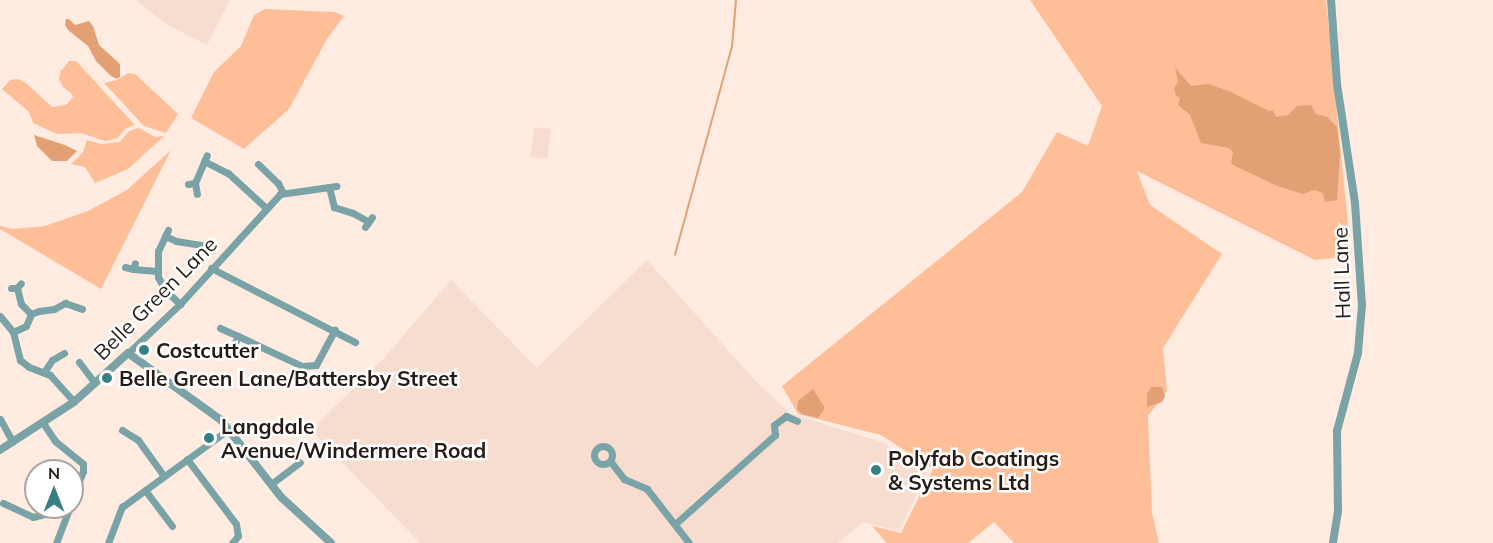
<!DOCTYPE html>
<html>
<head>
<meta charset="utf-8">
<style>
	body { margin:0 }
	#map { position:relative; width:1493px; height:543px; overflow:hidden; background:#ffebdf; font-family:Mulish,sans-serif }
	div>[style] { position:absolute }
	.built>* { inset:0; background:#f6ddcf; transform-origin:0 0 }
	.green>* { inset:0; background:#febe97 }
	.water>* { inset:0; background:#e4a075 }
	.stream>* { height:1.5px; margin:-0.75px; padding:0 0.75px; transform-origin:0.75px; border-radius:0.75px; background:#e4a075 }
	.minor>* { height:7px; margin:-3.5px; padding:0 3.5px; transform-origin:3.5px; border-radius:3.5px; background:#79a3a6 }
	.minor>.ring { margin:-3.5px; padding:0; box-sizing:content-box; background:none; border:7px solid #79a3a6; border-radius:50% }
	.tertiary>* { height:8px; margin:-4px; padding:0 4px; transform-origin:4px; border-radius:4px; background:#79a3a6 }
	.dots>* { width:16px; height:16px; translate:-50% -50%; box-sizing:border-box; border:3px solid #fff; border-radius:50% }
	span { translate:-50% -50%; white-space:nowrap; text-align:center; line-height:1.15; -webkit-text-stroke:5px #fff; paint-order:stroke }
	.street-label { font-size:21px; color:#271b14 }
	.poi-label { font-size:21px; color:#271b14; font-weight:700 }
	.left { translate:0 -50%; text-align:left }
	.north { position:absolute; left:24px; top:459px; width:60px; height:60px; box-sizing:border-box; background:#fff; border:2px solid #a9a4a1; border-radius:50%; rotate:0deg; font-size:16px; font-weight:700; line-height:24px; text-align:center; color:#271b14 }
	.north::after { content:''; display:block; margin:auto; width:21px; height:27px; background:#377f85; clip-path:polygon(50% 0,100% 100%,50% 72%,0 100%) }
</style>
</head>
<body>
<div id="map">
	<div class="built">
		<div style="clip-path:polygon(136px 0,230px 0,207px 45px,166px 24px)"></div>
		<div style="left:534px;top:127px;width:17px;height:30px;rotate:7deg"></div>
		<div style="clip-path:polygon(647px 260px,753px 378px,789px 413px,884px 443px,927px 473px,899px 531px,863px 522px,838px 543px,420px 543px,311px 430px,386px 356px,451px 280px,537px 368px)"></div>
	</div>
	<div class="green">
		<div style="clip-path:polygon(1030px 0,1326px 0,1351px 256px,1315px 260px,1137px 171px,1150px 205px,1222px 254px,1163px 348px,1167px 391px,1148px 416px,1152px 513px,1159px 543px,1014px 543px,994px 522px,968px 543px,887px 543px,872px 526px,901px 533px,933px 469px,881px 435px,798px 414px,782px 386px,1022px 192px,1057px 132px,1088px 146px,1102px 106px)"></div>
		<div style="clip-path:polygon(265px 9px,334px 12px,344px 16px,327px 39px,289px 109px,244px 149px,191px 118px,214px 72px,241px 46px,254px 15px)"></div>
		<div style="clip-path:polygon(69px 61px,76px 61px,135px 125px,126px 128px,118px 138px,105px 141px,81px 133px,57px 134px,33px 123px,29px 112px,2px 89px,10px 80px,18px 79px,26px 83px,52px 107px,66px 105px,73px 97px,71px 93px,63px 87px,59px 79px,61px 71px)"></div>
		<div style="clip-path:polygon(128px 73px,135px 74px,178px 114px,166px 133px,144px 126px,104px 83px,117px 80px)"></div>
		<div style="clip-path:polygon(139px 128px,155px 137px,164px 136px,128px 169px,95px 183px,85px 167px,71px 164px,83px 152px,87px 140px,102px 144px,120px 142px,129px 131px)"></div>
		<div style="clip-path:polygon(171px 150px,101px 289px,0 229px,0 226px,13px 229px,45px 226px,88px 211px,127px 190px)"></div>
	</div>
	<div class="water">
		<div style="clip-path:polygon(66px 19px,69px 19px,75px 25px,89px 21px,93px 26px,99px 45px,120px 64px,120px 77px,117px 79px,111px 76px,96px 61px,88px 46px,68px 30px,65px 25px)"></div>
		<div style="clip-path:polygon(1175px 67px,1191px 86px,1209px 84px,1231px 92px,1269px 111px,1273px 110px,1276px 117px,1288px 115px,1297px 106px,1311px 105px,1316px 114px,1327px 117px,1337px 127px,1340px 154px,1337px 200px,1325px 202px,1323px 193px,1314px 190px,1303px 194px,1277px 186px,1231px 164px,1233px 152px,1229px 148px,1201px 143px,1190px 115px,1178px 105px,1180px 98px,1176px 96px,1174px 88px,1178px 82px)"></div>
		<div style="clip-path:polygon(34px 135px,65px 145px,77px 151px,67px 161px,52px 161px,37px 146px)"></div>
		<div style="clip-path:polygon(1151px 387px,1162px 387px,1165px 396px,1162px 402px,1147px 407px,1147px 394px)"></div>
		<div style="clip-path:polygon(813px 389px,825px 408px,818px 418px,802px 414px,797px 409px,798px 401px)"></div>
	</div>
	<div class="stream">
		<div style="left:675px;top:255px;width:216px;rotate:-74.7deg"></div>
		<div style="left:732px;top:47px;width:47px;rotate:-85.1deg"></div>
	</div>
	<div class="minor">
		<div style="left:204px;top:161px;width:27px;rotate:27deg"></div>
		<div style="left:228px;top:173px;width:52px;rotate:42.6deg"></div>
		<div style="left:258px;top:164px;width:28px;rotate:44deg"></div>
		<div style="left:278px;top:183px;width:11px;rotate:63deg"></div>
		<div style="left:195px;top:183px;width:30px;rotate:-67deg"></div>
		<div style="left:188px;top:184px;width:7px;rotate:-8deg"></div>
		<div style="left:195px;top:183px;width:11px;rotate:80deg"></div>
		<div style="left:329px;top:187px;width:21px;rotate:76deg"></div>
		<div style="left:334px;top:207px;width:20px;rotate:18deg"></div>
		<div style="left:353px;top:213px;width:18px;rotate:29deg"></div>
		<div style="left:365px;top:227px;width:12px;rotate:-55deg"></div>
		<div style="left:168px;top:230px;width:23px;rotate:115deg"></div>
		<div style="left:158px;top:251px;width:26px;rotate:90deg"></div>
		<div style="left:158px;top:277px;width:15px;rotate:62deg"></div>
		<div style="left:165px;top:290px;width:21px;rotate:43deg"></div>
		<div style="left:165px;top:236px;width:12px;rotate:24deg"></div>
		<div style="left:176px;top:241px;width:25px;rotate:9deg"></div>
		<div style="left:201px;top:245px;width:11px;rotate:34deg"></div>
		<div style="left:125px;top:267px;width:8px;rotate:14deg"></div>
		<div style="left:133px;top:269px;width:6px;rotate:-72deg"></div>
		<div style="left:211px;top:268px;width:162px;rotate:27.2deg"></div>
		<div style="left:133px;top:269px;width:24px;rotate:5deg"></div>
		<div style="left:11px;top:288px;width:6px"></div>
		<div style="left:17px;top:288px;width:6px;rotate:-51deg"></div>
		<div style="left:17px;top:288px;width:16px;rotate:76deg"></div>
		<div style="left:21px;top:304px;width:14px;rotate:45deg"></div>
		<div style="left:0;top:316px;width:21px;rotate:51deg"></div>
		<div style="left:13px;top:332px;width:29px;rotate:76deg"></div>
		<div style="left:20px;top:360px;width:11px;rotate:38deg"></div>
		<div style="left:29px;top:367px;width:22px;rotate:21deg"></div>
		<div style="left:50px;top:375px;width:36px;rotate:48deg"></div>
		<div style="left:220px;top:328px;width:20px;rotate:24deg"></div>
		<div style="left:238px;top:336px;width:12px;rotate:114deg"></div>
		<div style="left:13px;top:332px;width:14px;rotate:-25deg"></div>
		<div style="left:26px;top:326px;width:13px;rotate:-67deg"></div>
		<div style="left:31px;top:314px;width:9px;rotate:-21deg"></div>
		<div style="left:39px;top:311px;width:15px;rotate:-8deg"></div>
		<div style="left:54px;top:309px;width:13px;rotate:-29deg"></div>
		<div style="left:65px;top:303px;width:18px;rotate:19deg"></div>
		<div style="left:238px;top:336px;width:71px;rotate:25.1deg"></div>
		<div style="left:302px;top:366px;width:14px;rotate:-4deg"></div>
		<div style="left:316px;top:365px;width:40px;rotate:-62deg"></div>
		<div style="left:128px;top:353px;width:71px;rotate:-43.3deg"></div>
		<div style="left:180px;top:304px;width:149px;rotate:-47.7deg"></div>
		<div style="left:280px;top:194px;width:57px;rotate:-8.1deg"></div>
		<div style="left:79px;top:362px;width:26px;rotate:53deg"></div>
		<div style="left:44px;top:372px;width:14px;rotate:-56deg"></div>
		<div style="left:52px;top:360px;width:14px;rotate:-30deg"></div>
		<div style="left:0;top:419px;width:26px;rotate:61deg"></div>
		<div style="left:43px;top:423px;width:22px;rotate:56deg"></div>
		<div style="left:55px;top:441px;width:36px;rotate:39deg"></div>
		<div style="left:83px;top:464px;width:7px;rotate:90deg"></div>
		<div style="left:83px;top:471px;width:31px;rotate:111deg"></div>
		<div style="left:122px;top:430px;width:19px;rotate:32deg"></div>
		<div style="left:138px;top:440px;width:44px;rotate:54.2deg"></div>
		<div class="ring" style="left:594px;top:446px;width:11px;height:11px"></div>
		<div style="left:187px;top:459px;width:81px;rotate:53deg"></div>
		<div style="left:236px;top:524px;width:12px;rotate:81deg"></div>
		<div style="left:238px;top:536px;width:9px;rotate:131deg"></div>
		<div style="left:610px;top:461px;width:23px;rotate:52deg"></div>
		<div style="left:624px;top:479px;width:25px;rotate:23deg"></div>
		<div style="left:647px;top:489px;width:68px;rotate:52.1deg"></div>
		<div style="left:271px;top:484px;width:36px;rotate:-37deg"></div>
		<div style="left:145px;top:490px;width:45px;rotate:53.1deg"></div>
		<div style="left:3px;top:503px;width:33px;rotate:25deg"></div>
		<div style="left:33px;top:517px;width:28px;rotate:-15deg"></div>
		<div style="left:60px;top:510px;width:8px;rotate:7deg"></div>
		<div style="left:68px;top:511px;width:4px;rotate:-76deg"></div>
		<div style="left:675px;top:524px;width:134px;rotate:-41.7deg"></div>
		<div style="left:775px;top:435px;width:10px;rotate:-96deg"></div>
		<div style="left:774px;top:425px;width:15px;rotate:-37deg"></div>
		<div style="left:786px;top:416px;width:12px;rotate:24deg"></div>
		<div style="left:56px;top:543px;width:34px;rotate:-69deg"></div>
		<div style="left:108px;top:543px;width:39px;rotate:-69deg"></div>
		<div style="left:122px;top:507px;width:132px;rotate:-36.1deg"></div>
	</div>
	<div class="tertiary">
		<div style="left:1331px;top:0;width:84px;rotate:85.9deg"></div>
		<div style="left:1337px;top:84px;width:120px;rotate:81.4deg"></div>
		<div style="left:1355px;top:203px;width:102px;rotate:86.1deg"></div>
		<div style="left:1362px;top:305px;width:48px;rotate:94.8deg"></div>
		<div style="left:1358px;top:353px;width:81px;rotate:105.1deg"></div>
		<div style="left:1337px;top:431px;width:80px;rotate:89.3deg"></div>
		<div style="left:1338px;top:511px;width:32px;rotate:99deg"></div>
		<div style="left:0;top:450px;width:88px;rotate:-33deg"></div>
		<div style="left:74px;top:402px;width:73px;rotate:-42.2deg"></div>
		<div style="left:128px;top:353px;width:115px;rotate:35.8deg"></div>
		<div style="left:221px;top:420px;width:98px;rotate:52.1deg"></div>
		<div style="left:281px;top:497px;width:68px;rotate:42.6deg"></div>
	</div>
	<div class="dots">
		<div style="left:144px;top:350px;background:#377f85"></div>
		<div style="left:107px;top:378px;background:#377f85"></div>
		<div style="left:209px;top:438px;background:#377f85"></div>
		<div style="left:876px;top:470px;background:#377f85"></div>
	</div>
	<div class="street-label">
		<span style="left:1341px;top:273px;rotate:-92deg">Hall Lane</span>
		<span style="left:155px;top:298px;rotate:-45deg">Belle Green Lane</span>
	</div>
	<div class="poi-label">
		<span class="left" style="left:156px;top:350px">Costcutter</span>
		<span class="left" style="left:119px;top:378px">Belle Green Lane/Battersby Street</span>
		<span class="left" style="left:221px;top:438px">Langdale<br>Avenue/Windermere Road</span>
		<span class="left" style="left:888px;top:470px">Polyfab Coatings<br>&amp; Systems Ltd</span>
	</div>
	<div class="north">N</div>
</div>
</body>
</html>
